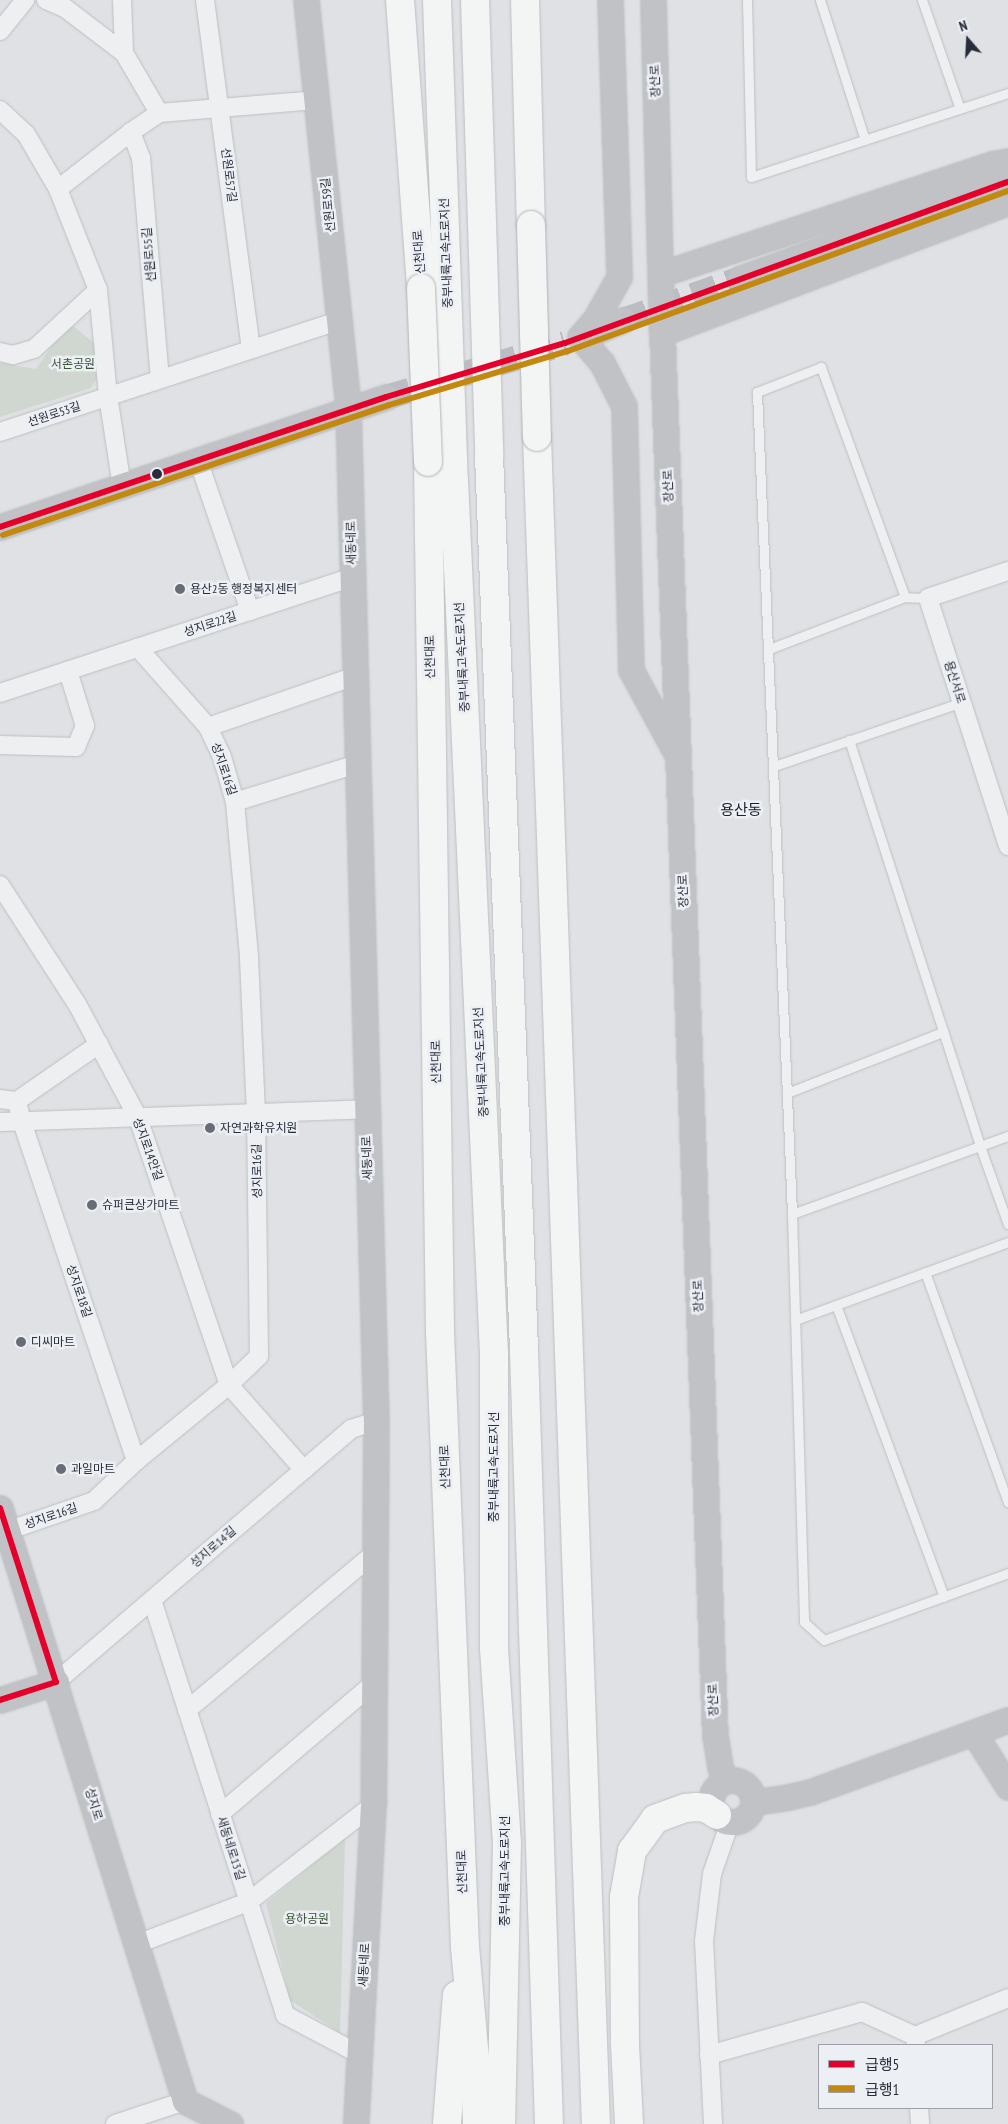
<!DOCTYPE html>
<html>
<head>
<meta charset="utf-8">
<style>
	body { margin:0 }
	#map { position:relative; width:1008px; height:2124px; overflow:hidden; background:#dfe1e4; font-family:"PT Sans Narrow","Noto Sans KR",sans-serif }
	div>[style] { position:absolute }
	.green>* { inset:0; background:#cfd7d0 }
	.secondary-tunnel>* { height:25px; margin-top:-12.5px; transform-origin:0; background:repeating-linear-gradient(90deg,#babdc2 0 25px,transparent 0 37px) }
	.roads { filter:drop-shadow(0 0 1px #bdbfc2) drop-shadow(0 0 1px #bdbfc2) }
	.lane>* { height:9px; margin:-4.5px; padding:0 4.5px; transform-origin:4.5px; border-radius:4.5px; background:#eeeff1 }
	.street>* { height:18px; margin:-9px; padding:0 9px; transform-origin:9px; border-radius:9px; background:#eeeff1 }
	.secondary>* { height:25px; margin:-12.5px; padding:0 12.5px; transform-origin:12.5px; border-radius:12.5px; background:#c0c2c6 }
	.secondary>.ring { margin:-12.5px; padding:0; box-sizing:content-box; background:none; border:25px solid #c0c2c6; border-radius:50% }
	.highway>* { height:28px; margin:-14px; padding:0 14px; transform-origin:14px; border-radius:14px; background:#f3f4f4 }
	.bridges { filter:drop-shadow(0 0 1px #b2b4b8) drop-shadow(0 0 1px #b2b4b8) }
	.highway-bridge>* { height:28px; margin:-14px; padding:0 14px; transform-origin:14px; border-radius:14px; background:#f3f4f4 }
	.bus-1>* { height:6px; margin:-3px; padding:0 3px; transform-origin:3px; border-radius:3px; background:#e4002b }
	.bus-2>* { height:6px; margin:-3px; padding:0 3px; transform-origin:3px; border-radius:3px; background:#c3880f }
	.dots>* { width:14px; height:14px; translate:-50% -50%; box-sizing:border-box; border:2px solid #eceff3; border-radius:50% }
	span { translate:-50% -50%; white-space:nowrap; text-align:center; line-height:1.15; -webkit-text-stroke:5px #eceff3; paint-order:stroke }
	.street-label { font-size:12px; color:#282d3b }
	.park-label { font-size:12px; color:#3a5537 }
	.poi-label { font-size:12px; color:#282d3b }
	.left { translate:0 -50%; text-align:left }
	.quarter-label { font-size:15px; color:#1b1f2b }
	.legend { position:absolute; left:818px; top:2044px; width:175px; height:65px; box-sizing:border-box; background:#eceff3; border:1px solid #9ea1a9; margin:0; padding:6px 9px; list-style:none; font-size:15px; color:#282d3b }
	.legend li { display:flex; align-items:center; gap:10px; height:25px }
	.legend b { width:25px; border:1px solid #9ea1a9 }
	.north { position:absolute; left:943px; top:15px; width:50px; height:50px; -webkit-text-stroke:4px #eceff3; paint-order:stroke; rotate:341deg; font-size:14px; font-weight:700; line-height:20px; text-align:center; color:#282d3b }
	.north::after { content:''; display:block; margin:auto; width:18px; height:22px; background:#282d3b; clip-path:polygon(50% 0,100% 100%,50% 72%,0 100%) }
</style>
</head>
<body>
<div id="map">
	<div class="green">
		<div style="clip-path:polygon(68px 322px,110px 356px,91px 388px,0 417px,0 363px,36px 369px)"></div>
		<div style="clip-path:polygon(345px 1838px,340px 2033px,290px 2000px,266px 1903px)"></div>
	</div>
	<div class="secondary-tunnel">
		<div style="left:623px;top:320px;width:125px;rotate:-19.6deg"></div>
		<div style="left:386px;top:397px;width:187px;rotate:-16.8deg"></div>
	</div>
	<div class="roads">
		<div class="lane">
			<div style="left:747px;top:0;width:177px;rotate:88.7deg"></div>
			<div style="left:751px;top:177px;width:270px;rotate:-18.1deg"></div>
			<div style="left:820px;top:0;width:147px;rotate:72.2deg"></div>
			<div style="left:922px;top:0;width:115px;rotate:70.8deg"></div>
			<div style="left:928px;top:598px;width:23px;rotate:-178deg"></div>
			<div style="left:905px;top:597px;width:245px;rotate:-110.1deg"></div>
			<div style="left:821px;top:367px;width:69px;rotate:158.7deg"></div>
			<div style="left:757px;top:392px;width:823px;rotate:87.56deg"></div>
			<div style="left:792px;top:1214px;width:408px;rotate:88.3deg"></div>
			<div style="left:804px;top:1622px;width:27px;rotate:42deg"></div>
			<div style="left:824px;top:1640px;width:196px;rotate:-20deg"></div>
			<div style="left:769px;top:649px;width:146px;rotate:-20.9deg"></div>
			<div style="left:849px;top:740px;width:427px;rotate:72.1deg"></div>
			<div style="left:980px;top:1146px;width:83px;rotate:70.3deg"></div>
			<div style="left:774px;top:766px;width:199px;rotate:-18.8deg"></div>
			<div style="left:787px;top:1093px;width:168px;rotate:-21.4deg"></div>
			<div style="left:792px;top:1214px;width:230px;rotate:-19.9deg"></div>
			<div style="left:925px;top:1272px;width:245px;rotate:70.2deg"></div>
			<div style="left:836px;top:1305px;width:311px;rotate:69.7deg"></div>
			<div style="left:795px;top:1320px;width:227px;rotate:-20.1deg"></div>
		</div>
		<div class="street">
			<div style="left:46px;top:0;width:21px;rotate:23deg"></div>
			<div style="left:65px;top:8px;width:74px;rotate:37.3deg"></div>
			<div style="left:124px;top:53px;width:69px;rotate:59.7deg"></div>
			<div style="left:122px;top:0;width:53px;rotate:87.8deg"></div>
			<div style="left:205px;top:0;width:352px;rotate:82.5deg"></div>
			<div style="left:0;top:31px;width:40px;rotate:-51deg"></div>
			<div style="left:0;top:110px;width:35px;rotate:43deg"></div>
			<div style="left:26px;top:134px;width:64px;rotate:59.8deg"></div>
			<div style="left:58px;top:189px;width:109px;rotate:68.4deg"></div>
			<div style="left:98px;top:290px;width:106px;rotate:84.6deg"></div>
			<div style="left:108px;top:396px;width:91px;rotate:81.2deg"></div>
			<div style="left:131px;top:132px;width:28px;rotate:69deg"></div>
			<div style="left:141px;top:158px;width:222px;rotate:85.1deg"></div>
			<div style="left:58px;top:189px;width:93px;rotate:-38deg"></div>
			<div style="left:131px;top:132px;width:34px;rotate:-34deg"></div>
			<div style="left:159px;top:113px;width:160px;rotate:-4.7deg"></div>
			<div style="left:0;top:352px;width:13px;rotate:13deg"></div>
			<div style="left:13px;top:355px;width:22px;rotate:-16deg"></div>
			<div style="left:34px;top:349px;width:87px;rotate:-42.7deg"></div>
			<div style="left:0;top:432px;width:358px;rotate:-18.2deg"></div>
			<div style="left:198px;top:460px;width:160px;rotate:71deg"></div>
			<div style="left:1008px;top:571px;width:84px;rotate:161.4deg"></div>
			<div style="left:928px;top:598px;width:261px;rotate:72.1deg"></div>
			<div style="left:0;top:693px;width:371px;rotate:-18.2deg"></div>
			<div style="left:208px;top:727px;width:156px;rotate:-19.1deg"></div>
			<div style="left:0;top:745px;width:76px;rotate:1.5deg"></div>
			<div style="left:76px;top:747px;width:23px;rotate:-67deg"></div>
			<div style="left:85px;top:726px;width:58px;rotate:-107.2deg"></div>
			<div style="left:235px;top:802px;width:128px;rotate:-17.3deg"></div>
			<div style="left:0;top:885px;width:142px;rotate:57.1deg"></div>
			<div style="left:77px;top:1004px;width:129px;rotate:61.8deg"></div>
			<div style="left:138px;top:1118px;width:282px;rotate:71.2deg"></div>
			<div style="left:229px;top:1385px;width:113px;rotate:48.6deg"></div>
			<div style="left:0;top:1099px;width:17px;rotate:7deg"></div>
			<div style="left:17px;top:1101px;width:22px;rotate:77deg"></div>
			<div style="left:22px;top:1122px;width:358px;rotate:71.4deg"></div>
			<div style="left:17px;top:1101px;width:100px;rotate:-34.8deg"></div>
			<div style="left:0;top:1122px;width:366px;rotate:-2deg"></div>
			<div style="left:7px;top:1531px;width:92px;rotate:-19deg"></div>
			<div style="left:94px;top:1501px;width:58px;rotate:-43.6deg"></div>
			<div style="left:136px;top:1461px;width:120px;rotate:-39.3deg"></div>
			<div style="left:229px;top:1385px;width:42px;rotate:-44deg"></div>
			<div style="left:259px;top:1356px;width:243px;rotate:-90.7deg"></div>
			<div style="left:256px;top:1113px;width:157px;rotate:-92.6deg"></div>
			<div style="left:249px;top:956px;width:155px;rotate:-95.2deg"></div>
			<div style="left:235px;top:802px;width:47px;rotate:-106.1deg"></div>
			<div style="left:222px;top:757px;width:33px;rotate:-115deg"></div>
			<div style="left:208px;top:727px;width:106px;rotate:-131.5deg"></div>
			<div style="left:152px;top:1600px;width:436px;rotate:72.2deg"></div>
			<div style="left:285px;top:2015px;width:84px;rotate:27.8deg"></div>
			<div style="left:56px;top:1682px;width:389px;rotate:-40.6deg"></div>
			<div style="left:351px;top:1429px;width:26px;rotate:-18deg"></div>
			<div style="left:187px;top:1710px;width:246px;rotate:-39.9deg"></div>
			<div style="left:220px;top:1814px;width:202px;rotate:-40.4deg"></div>
			<div style="left:137px;top:1944px;width:119px;rotate:-20.7deg"></div>
			<div style="left:248px;top:1902px;width:158px;rotate:-37.8deg"></div>
			<div style="left:915px;top:2036px;width:100px;rotate:-22.2deg"></div>
			<div style="left:709px;top:2055px;width:159px;rotate:-15.7deg"></div>
			<div style="left:862px;top:2012px;width:58px;rotate:24.4deg"></div>
			<div style="left:915px;top:2036px;width:9px;rotate:84deg"></div>
			<div style="left:919px;top:2108px;width:16px;rotate:86deg"></div>
			<div style="left:115px;top:2124px;width:74px;rotate:-18.2deg"></div>
			<div style="left:713px;top:2124px;width:183px;rotate:-92.8deg"></div>
			<div style="left:704px;top:1941px;width:67px;rotate:-83.2deg"></div>
			<div style="left:712px;top:1874px;width:55px;rotate:-70.9deg"></div>
		</div>
		<div class="secondary">
			<div style="left:306px;top:0;width:411px;rotate:84.1deg"></div>
			<div style="left:348px;top:409px;width:1012px;rotate:88.42deg"></div>
			<div style="left:376px;top:1421px;width:384px;rotate:90.4deg"></div>
			<div style="left:373px;top:1805px;width:319px;rotate:93.1deg"></div>
			<div style="left:610px;top:0;width:277px;rotate:88.1deg"></div>
			<div style="left:619px;top:277px;width:47px;rotate:119.3deg"></div>
			<div style="left:596px;top:318px;width:25px;rotate:130deg"></div>
			<div style="left:580px;top:337px;width:34px;rotate:50deg"></div>
			<div style="left:602px;top:363px;width:48px;rotate:62.9deg"></div>
			<div style="left:624px;top:406px;width:264px;rotate:88.5deg"></div>
			<div style="left:631px;top:670px;width:94px;rotate:61.5deg"></div>
			<div style="left:653px;top:0;width:333px;rotate:88.5deg"></div>
			<div style="left:662px;top:333px;width:1403px;rotate:87.84deg"></div>
			<div style="left:715px;top:1735px;width:32px;rotate:81deg"></div>
			<div style="left:720px;top:1767px;width:14px;rotate:65deg"></div>
			<div style="left:661px;top:274px;width:349px;rotate:-18.4deg"></div>
			<div style="left:992px;top:164px;width:16px;rotate:-11deg"></div>
			<div style="left:741px;top:278px;width:284px;rotate:-19.8deg"></div>
			<div style="left:662px;top:333px;width:370px;rotate:-20.7deg"></div>
			<div style="left:581px;top:337px;width:45px;rotate:-22deg"></div>
			<div style="left:0;top:527px;width:407px;rotate:-18.6deg"></div>
			<div style="left:0;top:1508px;width:621px;rotate:72.67deg"></div>
			<div style="left:185px;top:2101px;width:51px;rotate:27.1deg"></div>
			<div style="left:0;top:1700px;width:59px;rotate:-17.8deg"></div>
			<div style="left:974px;top:1733px;width:64px;rotate:57.8deg"></div>
			<div class="ring" style="left:711px;top:1780px;width:17px;height:17px"></div>
			<div style="left:754px;top:1802px;width:30px;rotate:-8deg"></div>
			<div style="left:784px;top:1798px;width:27px;rotate:-13deg"></div>
			<div style="left:810px;top:1792px;width:211px;rotate:-20deg"></div>
		</div>
		<div class="highway">
			<div style="left:400px;top:0;width:289px;rotate:85.8deg"></div>
			<div style="left:437px;top:0;width:480px;rotate:88deg"></div>
			<div style="left:454px;top:480px;width:875px;rotate:87.38deg"></div>
			<div style="left:494px;top:1354px;width:294px;rotate:90deg"></div>
			<div style="left:494px;top:1648px;width:195px;rotate:86.2deg"></div>
			<div style="left:507px;top:1843px;width:281px;rotate:91.2deg"></div>
			<div style="left:475px;top:0;width:455px;rotate:88.2deg"></div>
			<div style="left:489px;top:455px;width:897px;rotate:87.76deg"></div>
			<div style="left:524px;top:1351px;width:773px;rotate:88.15deg"></div>
			<div style="left:525px;top:0;width:225px;rotate:88.5deg"></div>
			<div style="left:537px;top:437px;width:1688px;rotate:88deg"></div>
			<div style="left:428px;top:462px;width:870px;rotate:89.21deg"></div>
			<div style="left:440px;top:1332px;width:616px;rotate:87.67deg"></div>
			<div style="left:465px;top:1947px;width:111px;rotate:84.9deg"></div>
			<div style="left:475px;top:2058px;width:66px;rotate:88.3deg"></div>
			<div style="left:447px;top:2124px;width:129px;rotate:-85.6deg"></div>
			<div style="left:629px;top:2124px;width:80px;rotate:-92.9deg"></div>
			<div style="left:625px;top:2044px;width:147px;rotate:-90.4deg"></div>
			<div style="left:624px;top:1897px;width:47px;rotate:-80.1deg"></div>
			<div style="left:632px;top:1851px;width:39px;rotate:-54deg"></div>
			<div style="left:655px;top:1819px;width:33px;rotate:-20deg"></div>
			<div style="left:686px;top:1808px;width:10px;rotate:-6deg"></div>
			<div style="left:696px;top:1807px;width:10px;rotate:6deg"></div>
			<div style="left:706px;top:1808px;width:13px;rotate:32deg"></div>
		</div>
	</div>
	<div class="bridges">
		<div class="highway-bridge">
			<div style="left:531px;top:225px;width:212px;rotate:88.4deg"></div>
			<div style="left:421px;top:288px;width:174px;rotate:87.7deg"></div>
		</div>
	</div>
	<div class="bus-1">
		<div style="left:0;top:527px;width:407px;rotate:-18.6deg"></div>
		<div style="left:386px;top:397px;width:187px;rotate:-16.8deg"></div>
		<div style="left:565px;top:343px;width:471px;rotate:-20deg"></div>
		<div style="left:0;top:1508px;width:183px;rotate:72.2deg"></div>
		<div style="left:56px;top:1682px;width:59px;rotate:162.2deg"></div>
	</div>
	<div class="bus-2">
		<div style="left:3px;top:535px;width:407px;rotate:-18.6deg"></div>
		<div style="left:389px;top:405px;width:187px;rotate:-16.8deg"></div>
		<div style="left:568px;top:351px;width:468px;rotate:-20deg"></div>
	</div>
	<div class="dots">
		<div style="left:157px;top:474px;background:#282d3b"></div>
		<div style="left:180px;top:589px;background:#686c76"></div>
		<div style="left:210px;top:1128px;background:#686c76"></div>
		<div style="left:92px;top:1205px;background:#686c76"></div>
		<div style="left:21px;top:1342px;background:#686c76"></div>
		<div style="left:61px;top:1469px;background:#686c76"></div>
	</div>
	<div class="street-label">
		<span style="left:655px;top:81px;rotate:-92deg">장산로</span>
		<span style="left:229px;top:175px;rotate:83deg">선원로57길</span>
		<span style="left:328px;top:205px;rotate:-96deg">선원로59길</span>
		<span style="left:419px;top:252px;rotate:-94deg">신천대로</span>
		<span style="left:446px;top:253px;rotate:-92deg">중부내륙고속도로지선</span>
		<span style="left:149px;top:255px;rotate:-95deg">선원로55길</span>
		<span style="left:54px;top:414px;rotate:-18deg">선원로53길</span>
		<span style="left:668px;top:486px;rotate:-92deg">장산로</span>
		<span style="left:351px;top:543px;rotate:-91deg">새동네로</span>
		<span style="left:210px;top:624px;rotate:-18deg">성지로22길</span>
		<span style="left:430px;top:657px;rotate:-91deg">신천대로</span>
		<span style="left:462px;top:657px;rotate:-93deg">중부내륙고속도로지선</span>
		<span style="left:955px;top:682px;rotate:72deg">용산서로</span>
		<span style="left:224px;top:769px;rotate:71deg">성지로16길</span>
		<span style="left:683px;top:891px;rotate:-92deg">장산로</span>
		<span style="left:436px;top:1062px;rotate:-91deg">신천대로</span>
		<span style="left:481px;top:1062px;rotate:-93deg">중부내륙고속도로지선</span>
		<span style="left:148px;top:1149px;rotate:70deg">성지로14안길</span>
		<span style="left:367px;top:1158px;rotate:-92deg">새동네로</span>
		<span style="left:257px;top:1171px;rotate:-91deg">성지로16길</span>
		<span style="left:79px;top:1291px;rotate:71deg">성지로18길</span>
		<span style="left:698px;top:1296px;rotate:-92deg">장산로</span>
		<span style="left:445px;top:1467px;rotate:-92deg">신천대로</span>
		<span style="left:494px;top:1467px;rotate:-90deg">중부내륙고속도로지선</span>
		<span style="left:51px;top:1516px;rotate:-19deg">성지로16길</span>
		<span style="left:213px;top:1547px;rotate:-41deg">성지로14길</span>
		<span style="left:713px;top:1700px;rotate:-92deg">장산로</span>
		<span style="left:94px;top:1804px;rotate:73deg">성지로</span>
		<span style="left:231px;top:1848px;rotate:72deg">새동네로13길</span>
		<span style="left:505px;top:1871px;rotate:-90deg">중부내륙고속도로지선</span>
		<span style="left:462px;top:1872px;rotate:-92deg">신천대로</span>
		<span style="left:364px;top:1965px;rotate:-87deg">새동네로</span>
	</div>
	<div class="park-label">
		<span style="left:73px;top:364px">서촌공원</span>
		<span style="left:307px;top:1919px">용하공원</span>
	</div>
	<div class="poi-label">
		<span class="left" style="left:190px;top:589px">용산2동 행정복지센터</span>
		<span class="left" style="left:220px;top:1128px">자연과학유치원</span>
		<span class="left" style="left:102px;top:1205px">슈퍼큰상가마트</span>
		<span class="left" style="left:31px;top:1342px">디씨마트</span>
		<span class="left" style="left:71px;top:1469px">과일마트</span>
	</div>
	<div class="quarter-label">
		<span style="left:741px;top:810px">용산동</span>
	</div>
	<ul class="legend">
	<li><b style="height:6px;background:#e4002b"></b>급행5</li>
	<li><b style="height:6px;background:#c3880f"></b>급행1</li>
	</ul>
	<div class="north">N</div>
</div>
</body>
</html>
